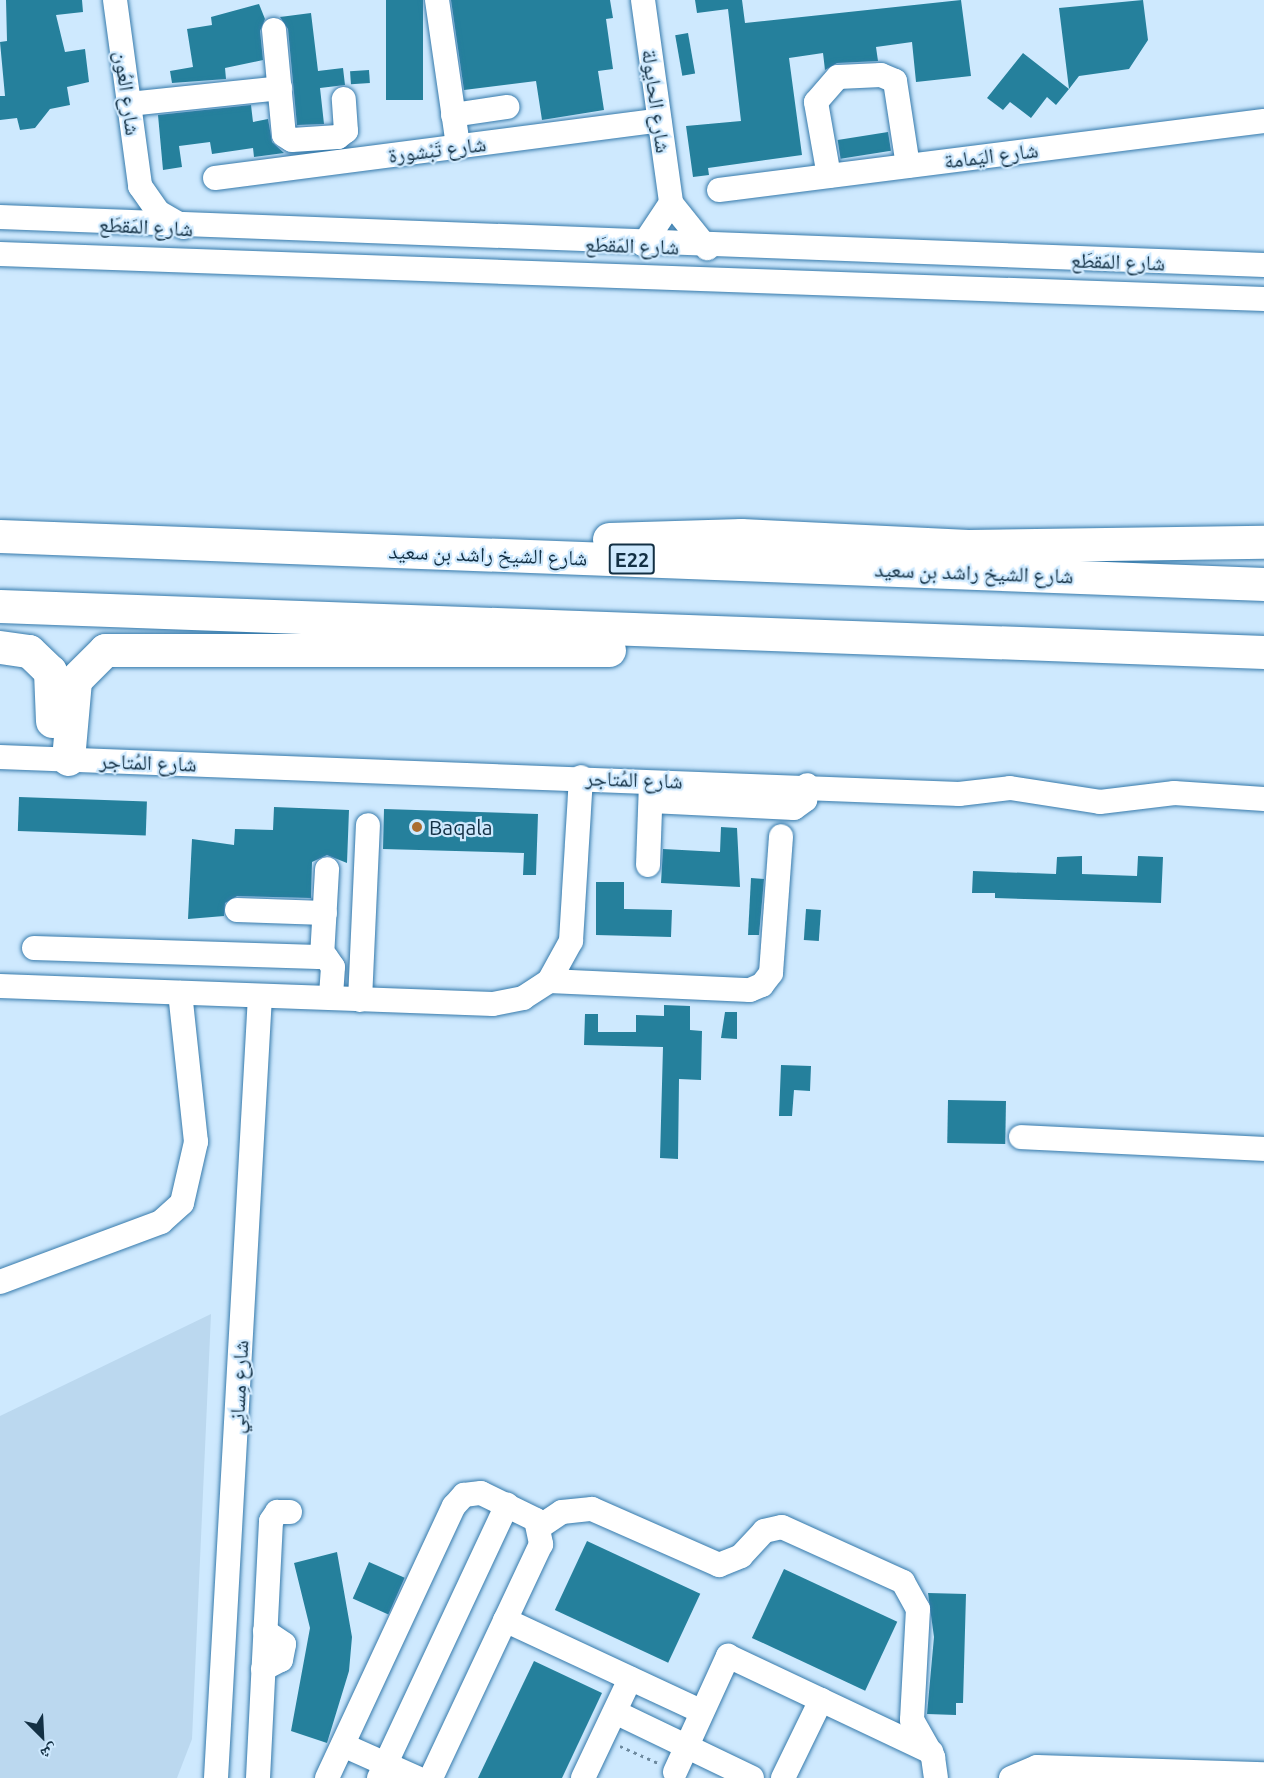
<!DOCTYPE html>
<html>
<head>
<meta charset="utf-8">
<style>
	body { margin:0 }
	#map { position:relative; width:1264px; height:1778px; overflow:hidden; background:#cee9fe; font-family:Ubuntu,"Noto Naskh Arabic",sans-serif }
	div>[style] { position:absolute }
	.built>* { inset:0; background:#bbd8ef }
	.building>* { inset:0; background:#25809c; transform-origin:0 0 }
	.path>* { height:3px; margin-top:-1.5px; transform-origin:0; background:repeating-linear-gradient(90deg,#6d899e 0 3px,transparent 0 7.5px) }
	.roads { filter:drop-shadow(0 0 2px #367aab) drop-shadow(0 0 2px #367aab) }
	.minor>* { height:24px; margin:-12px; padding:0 12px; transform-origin:12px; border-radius:12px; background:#fff }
	.highway>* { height:33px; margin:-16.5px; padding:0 16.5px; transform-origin:16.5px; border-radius:16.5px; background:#fff }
	.dots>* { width:16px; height:16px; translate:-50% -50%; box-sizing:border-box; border:3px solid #cee9fe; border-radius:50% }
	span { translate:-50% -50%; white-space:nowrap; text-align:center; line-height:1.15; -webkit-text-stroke:4.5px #cee9fe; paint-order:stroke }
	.shield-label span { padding:2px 4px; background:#cee9fe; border:2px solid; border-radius:4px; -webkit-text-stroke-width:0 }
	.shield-label { font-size:20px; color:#133044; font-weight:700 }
	.street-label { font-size:21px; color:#133044 }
	.poi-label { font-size:21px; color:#133044 }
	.left { translate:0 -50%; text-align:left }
	.north { position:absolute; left:12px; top:1706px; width:60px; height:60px; -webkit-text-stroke:4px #cee9fe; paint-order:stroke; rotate:156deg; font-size:16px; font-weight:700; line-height:24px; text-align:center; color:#133044 }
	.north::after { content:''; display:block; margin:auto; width:21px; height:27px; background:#133044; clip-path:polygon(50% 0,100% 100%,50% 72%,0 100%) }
</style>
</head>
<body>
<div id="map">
	<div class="built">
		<div style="clip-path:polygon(211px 1314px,192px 1739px,177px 1778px,0 1778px,0 1416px)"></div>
	</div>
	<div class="building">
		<div style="clip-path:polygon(6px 0,82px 0,83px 12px,56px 15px,65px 52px,85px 49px,89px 82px,67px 87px,70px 105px,50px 109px,35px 128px,20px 130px,17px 118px,0 120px,0 96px,5px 96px,0 42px,7px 41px)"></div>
		<div style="left:386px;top:0;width:37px;height:100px"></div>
		<div style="clip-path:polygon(451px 0,610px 0,613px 18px,606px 19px,613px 69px,598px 71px,604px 110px,542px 120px,536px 81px,464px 90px)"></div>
		<div style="clip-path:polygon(695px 0,742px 0,745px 23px,961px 0,971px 76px,916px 82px,912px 42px,876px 47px,878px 61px,837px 63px,825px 70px,823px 53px,789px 58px,802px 155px,708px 168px,709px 175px,693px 177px,686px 126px,741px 121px,728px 9px,697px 13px)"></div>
		<div style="clip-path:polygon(1143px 0,1148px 40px,1129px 69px,1079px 76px,1069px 89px,1059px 8px)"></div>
		<div style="clip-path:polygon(259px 4px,265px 19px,260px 31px,263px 60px,225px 68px,226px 79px,172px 83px,170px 71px,193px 67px,187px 29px,212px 25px,211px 17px)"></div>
		<div style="clip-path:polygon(311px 13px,318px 71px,343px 68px,345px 85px,320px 88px,324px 124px,297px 125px,288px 29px,280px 17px)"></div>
		<div style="left:688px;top:33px;width:41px;height:13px;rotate:80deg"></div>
		<div style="clip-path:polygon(1023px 53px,1069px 89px,1056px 105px,1047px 97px,1031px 118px,1010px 102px,1003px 110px,987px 98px)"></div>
		<div style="left:369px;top:70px;width:13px;height:19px;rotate:86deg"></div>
		<div style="clip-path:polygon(251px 105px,253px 122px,268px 119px,272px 142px,284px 153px,254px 157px,253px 148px,212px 154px,210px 142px,179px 146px,182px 167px,163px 170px,158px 115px)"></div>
		<div style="left:888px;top:132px;width:19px;height:51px;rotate:81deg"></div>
		<div style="left:19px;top:797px;width:128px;height:34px;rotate:2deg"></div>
		<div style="clip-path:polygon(274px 807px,349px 810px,347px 863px,327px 855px,312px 862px,311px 898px,237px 896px,225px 903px,224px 916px,188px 919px,192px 839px,234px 845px,235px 829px,273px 830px)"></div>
		<div style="clip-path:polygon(384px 809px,538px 814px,536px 875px,523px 875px,524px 853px,383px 849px)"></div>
		<div style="clip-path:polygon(721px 827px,737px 828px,740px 887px,661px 883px,663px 849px,720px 852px)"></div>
		<div style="clip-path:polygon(1082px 856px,1082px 874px,1137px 876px,1138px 856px,1163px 857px,1161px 903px,995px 898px,995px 893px,972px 893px,973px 871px,1056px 874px,1057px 857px)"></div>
		<div style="clip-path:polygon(751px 878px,764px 879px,759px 935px,748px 935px)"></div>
		<div style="clip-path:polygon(596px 882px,624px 882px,624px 909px,672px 910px,671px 937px,596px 935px)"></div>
		<div style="left:806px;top:909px;width:15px;height:31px;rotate:4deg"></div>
		<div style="clip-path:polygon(664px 1005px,690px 1006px,690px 1030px,702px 1031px,701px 1080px,679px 1079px,678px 1159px,660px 1158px,663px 1047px,584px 1045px,585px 1014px,598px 1014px,598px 1032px,636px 1032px,636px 1015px,664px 1016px)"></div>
		<div style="clip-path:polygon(725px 1012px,737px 1012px,737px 1039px,721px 1038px)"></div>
		<div style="clip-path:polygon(781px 1065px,811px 1066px,810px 1091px,794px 1090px,792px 1116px,779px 1116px)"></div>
		<div style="left:948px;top:1100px;width:58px;height:43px;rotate:1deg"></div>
		<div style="left:587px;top:1541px;width:125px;height:76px;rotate:25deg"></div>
		<div style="clip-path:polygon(337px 1552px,352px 1637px,349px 1671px,327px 1743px,291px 1731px,310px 1628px,294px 1563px)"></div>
		<div style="left:369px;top:1562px;width:39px;height:40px;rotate:24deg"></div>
		<div style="left:784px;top:1569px;width:125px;height:76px;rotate:25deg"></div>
		<div style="clip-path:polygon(928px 1593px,966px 1594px,963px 1703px,956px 1703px,956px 1715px,927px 1714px,934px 1637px)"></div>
		<div style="clip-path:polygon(534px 1661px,602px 1693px,562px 1778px,478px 1778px)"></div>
	</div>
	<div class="path">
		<div style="left:620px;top:1746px;width:42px;rotate:24.1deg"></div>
	</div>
	<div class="roads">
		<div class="minor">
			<div style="left:115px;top:0;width:188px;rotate:82.3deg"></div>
			<div style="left:140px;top:186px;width:32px;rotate:55deg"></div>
			<div style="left:158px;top:212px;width:30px;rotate:30deg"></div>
			<div style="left:437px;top:0;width:148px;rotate:81.8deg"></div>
			<div style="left:643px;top:0;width:205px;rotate:82.1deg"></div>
			<div style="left:671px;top:203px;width:50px;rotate:123.7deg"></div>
			<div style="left:274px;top:30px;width:105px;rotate:84.6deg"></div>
			<div style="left:284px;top:135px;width:9px;rotate:32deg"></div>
			<div style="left:292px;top:140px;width:46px;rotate:-3.7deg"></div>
			<div style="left:338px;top:137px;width:10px;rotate:-37deg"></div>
			<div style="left:346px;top:131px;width:32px;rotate:-94deg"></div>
			<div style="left:129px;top:104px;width:152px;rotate:-6deg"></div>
			<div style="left:453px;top:115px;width:55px;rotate:-8.4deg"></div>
			<div style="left:829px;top:176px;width:75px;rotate:-100deg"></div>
			<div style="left:816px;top:102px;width:33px;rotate:-49deg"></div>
			<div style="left:838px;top:77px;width:43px;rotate:-2.7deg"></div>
			<div style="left:881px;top:75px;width:15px;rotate:23deg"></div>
			<div style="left:895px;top:81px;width:86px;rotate:81.3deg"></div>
			<div style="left:215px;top:178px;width:448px;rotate:-7.4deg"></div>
			<div style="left:719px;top:190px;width:549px;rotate:-7.22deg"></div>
			<div style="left:671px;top:203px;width:58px;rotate:51.3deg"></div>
			<div style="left:0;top:217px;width:1265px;rotate:2.17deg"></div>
			<div style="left:0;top:254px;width:1265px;rotate:2.04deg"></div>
			<div style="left:0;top:757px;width:960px;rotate:2.21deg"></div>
			<div style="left:959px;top:794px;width:51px;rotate:-6.7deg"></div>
			<div style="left:1010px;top:788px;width:91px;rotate:8.8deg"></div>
			<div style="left:1100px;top:802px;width:75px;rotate:-6.9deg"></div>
			<div style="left:1174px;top:793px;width:90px;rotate:3.8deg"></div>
			<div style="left:651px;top:801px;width:143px;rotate:2.8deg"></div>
			<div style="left:794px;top:808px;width:14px;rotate:-36deg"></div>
			<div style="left:805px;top:800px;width:15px;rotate:-82deg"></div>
			<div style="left:648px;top:865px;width:80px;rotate:-87.9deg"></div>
			<div style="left:237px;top:910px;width:88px;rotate:2deg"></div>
			<div style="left:34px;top:948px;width:292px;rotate:1.8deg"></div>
			<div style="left:326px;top:957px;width:12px;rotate:55deg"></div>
			<div style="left:333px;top:967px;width:31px;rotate:94deg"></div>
			<div style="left:322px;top:957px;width:88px;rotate:-86.7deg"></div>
			<div style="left:549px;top:981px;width:201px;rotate:2.6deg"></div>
			<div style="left:750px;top:990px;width:13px;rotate:-23deg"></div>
			<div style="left:762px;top:985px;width:15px;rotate:-53deg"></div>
			<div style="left:771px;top:973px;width:137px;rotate:-85.8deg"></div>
			<div style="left:0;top:986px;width:493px;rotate:2.1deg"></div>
			<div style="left:493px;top:1004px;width:31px;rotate:-11deg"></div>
			<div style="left:523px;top:998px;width:31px;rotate:-33deg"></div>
			<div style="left:549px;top:981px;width:46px;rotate:-61.2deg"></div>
			<div style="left:571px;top:941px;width:164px;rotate:-86.5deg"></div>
			<div style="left:360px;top:1000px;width:175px;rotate:-87.4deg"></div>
			<div style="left:1021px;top:1137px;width:243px;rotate:2.8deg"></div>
			<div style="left:0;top:1282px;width:172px;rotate:-20.4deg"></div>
			<div style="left:161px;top:1222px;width:28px;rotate:-42deg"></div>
			<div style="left:182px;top:1203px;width:63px;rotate:-77.1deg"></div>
			<div style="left:196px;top:1142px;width:150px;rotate:-96.1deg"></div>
			<div style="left:541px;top:1526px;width:25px;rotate:-34deg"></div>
			<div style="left:562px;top:1512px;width:30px;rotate:-6deg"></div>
			<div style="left:592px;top:1509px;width:139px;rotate:23.8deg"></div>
			<div style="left:719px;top:1565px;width:24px;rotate:-22deg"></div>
			<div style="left:741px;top:1556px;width:34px;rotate:-47deg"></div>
			<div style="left:764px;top:1531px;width:18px;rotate:-13deg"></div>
			<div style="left:782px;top:1527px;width:133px;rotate:24.4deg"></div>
			<div style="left:903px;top:1582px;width:31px;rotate:61deg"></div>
			<div style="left:918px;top:1609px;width:111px;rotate:93.1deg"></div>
			<div style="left:912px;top:1720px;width:43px;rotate:60.4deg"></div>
			<div style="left:933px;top:1757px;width:21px;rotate:82deg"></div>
			<div style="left:505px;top:1620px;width:217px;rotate:25deg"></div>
			<div style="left:263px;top:1669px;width:20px;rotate:-27deg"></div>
			<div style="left:281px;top:1660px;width:16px;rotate:-79deg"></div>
			<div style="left:284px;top:1644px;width:23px;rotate:-146deg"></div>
			<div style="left:615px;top:1712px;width:152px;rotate:25.7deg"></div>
			<div style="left:343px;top:1745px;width:81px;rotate:24deg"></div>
			<div style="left:675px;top:1772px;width:128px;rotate:-65.4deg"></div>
			<div style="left:728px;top:1656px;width:225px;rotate:25.3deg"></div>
			<div style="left:216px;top:1778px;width:783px;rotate:-86.78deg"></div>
			<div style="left:258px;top:1778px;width:257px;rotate:-87.1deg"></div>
			<div style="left:271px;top:1521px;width:11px;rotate:-56deg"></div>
			<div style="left:277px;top:1512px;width:13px"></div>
			<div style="left:327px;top:1778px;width:300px;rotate:-65deg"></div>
			<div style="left:454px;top:1506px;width:15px;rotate:-48deg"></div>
			<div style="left:464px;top:1495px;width:17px;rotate:-7deg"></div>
			<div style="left:481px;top:1493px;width:61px;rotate:26.1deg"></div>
			<div style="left:536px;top:1520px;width:25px;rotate:78deg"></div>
			<div style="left:541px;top:1544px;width:259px;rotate:115.2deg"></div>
			<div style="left:379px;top:1778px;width:302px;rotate:-64.9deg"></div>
			<div style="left:583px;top:1778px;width:110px;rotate:-64.6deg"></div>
			<div style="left:783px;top:1778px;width:87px;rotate:-64deg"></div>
			<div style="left:1011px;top:1778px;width:28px;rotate:-23deg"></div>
			<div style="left:1037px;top:1767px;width:227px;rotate:1.8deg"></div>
		</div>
		<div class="highway">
			<div style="left:0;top:536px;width:1265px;rotate:2.17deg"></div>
			<div style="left:609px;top:539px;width:132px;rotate:-1.7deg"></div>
			<div style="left:741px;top:535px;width:227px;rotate:2.8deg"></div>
			<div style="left:968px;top:546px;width:296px;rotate:-0.8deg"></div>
			<div style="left:0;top:606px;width:1265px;rotate:2.08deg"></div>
			<div style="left:0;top:647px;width:29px;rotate:8deg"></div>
			<div style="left:29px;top:651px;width:29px;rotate:44deg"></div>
			<div style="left:50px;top:671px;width:50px;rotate:87.7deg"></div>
			<div style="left:68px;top:759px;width:79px;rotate:-84.9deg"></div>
			<div style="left:75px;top:680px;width:42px;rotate:-45deg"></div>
			<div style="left:105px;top:650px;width:504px"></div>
		</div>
	</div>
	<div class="dots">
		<div style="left:417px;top:827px;background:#aa6d30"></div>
	</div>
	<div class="shield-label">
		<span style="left:632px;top:559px">E22</span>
	</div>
	<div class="street-label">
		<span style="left:128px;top:93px;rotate:82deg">شارع العُون</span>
		<span style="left:657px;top:101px;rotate:82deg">شارع الحايولة</span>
		<span style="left:437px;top:149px;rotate:-7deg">شارع تَبْشورة</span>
		<span style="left:991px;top:155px;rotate:-7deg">شارع اليَمامة</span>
		<span style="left:146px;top:226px;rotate:3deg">شارع المَقطَع</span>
		<span style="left:632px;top:245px;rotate:2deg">شارع المَقطَع</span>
		<span style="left:1118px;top:261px;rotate:2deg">شارع المَقطَع</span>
		<span style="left:488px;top:554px;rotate:2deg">شارع الشيخ راشد بن سعيد</span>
		<span style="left:974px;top:572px;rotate:2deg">شارع الشيخ راشد بن سعيد</span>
		<span style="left:148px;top:762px;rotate:2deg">شارع المُتاجر</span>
		<span style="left:634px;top:779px;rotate:2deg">شارع المُتاجر</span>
		<span style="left:238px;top:1387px;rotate:-87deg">شارع مِسانِي</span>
	</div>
	<div class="poi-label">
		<span class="left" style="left:429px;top:827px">Baqala</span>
	</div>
	<div class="north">ش</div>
</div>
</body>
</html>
